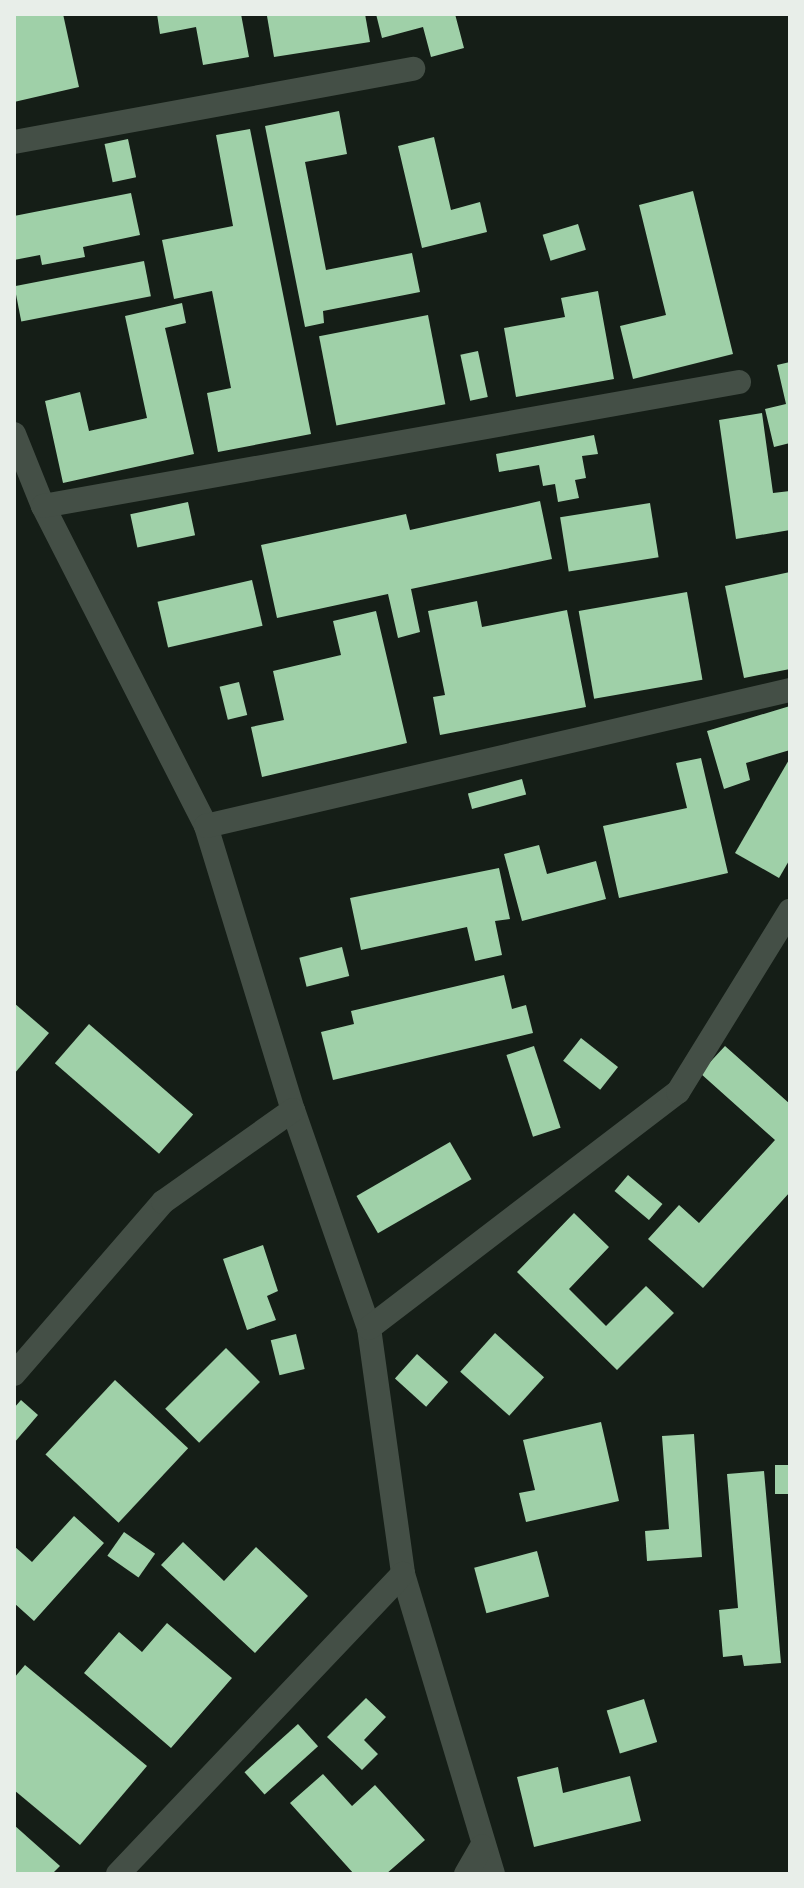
<!DOCTYPE html>
<html>
<head>
<meta charset="utf-8">
<style>
	body { margin:0 }
	#map { position:relative; width:804px; height:1888px; overflow:hidden; background:#151e17; font-family:"Nunito Sans",sans-serif }
	div>[style] { position:absolute }
	.building>* { inset:0; background:#9fd0a8; transform-origin:0 0 }
	.street>* { height:24px; margin:-12px; padding:0 12px; transform-origin:12px; border-radius:12px; background:#444f46 }
	span { translate:-50% -50%; white-space:nowrap; text-align:center; line-height:1.15; -webkit-text-stroke:8px #040705; paint-order:stroke }
	.frame { position:absolute; inset:0; border:16px solid #e8eee9; pointer-events:none }
</style>
</head>
<body>
<div id="map">
	<div class="building">
		<div style="clip-path:polygon(14px 14px,63px 14px,79px 87px,14px 102px)"></div>
		<div style="clip-path:polygon(157px 14px,241px 14px,249px 57px,203px 65px,196px 27px,160px 34px)"></div>
		<div style="clip-path:polygon(279px 14px,365px 14px,370px 42px,274px 57px,267px 16px)"></div>
		<div style="clip-path:polygon(376px 14px,455px 14px,464px 48px,431px 57px,423px 27px,382px 38px)"></div>
		<div style="clip-path:polygon(339px 111px,347px 154px,305px 162px,326px 270px,412px 253px,420px 292px,323px 311px,324px 323px,305px 327px,265px 126px)"></div>
		<div style="clip-path:polygon(250px 129px,311px 434px,218px 452px,207px 393px,231px 388px,212px 291px,174px 299px,162px 240px,233px 226px,216px 135px)"></div>
		<div style="clip-path:polygon(434px 137px,451px 210px,480px 202px,487px 232px,422px 248px,398px 146px)"></div>
		<div style="left:128px;top:139px;width:39px;height:24px;rotate:78deg"></div>
		<div style="clip-path:polygon(693px 191px,733px 354px,633px 379px,620px 326px,666px 315px,639px 205px)"></div>
		<div style="clip-path:polygon(131px 193px,140px 235px,83px 247px,85px 257px,42px 265px,40px 255px,14px 260px,14px 216px)"></div>
		<div style="left:578px;top:224px;width:27px;height:37px;rotate:73deg"></div>
		<div style="left:144px;top:261px;width:36px;height:132px;rotate:79deg"></div>
		<div style="clip-path:polygon(598px 291px,614px 379px,516px 397px,504px 328px,565px 317px,561px 298px)"></div>
		<div style="clip-path:polygon(182px 303px,186px 323px,165px 328px,194px 454px,63px 483px,45px 401px,80px 392px,89px 431px,147px 418px,125px 316px)"></div>
		<div style="left:428px;top:315px;width:91px;height:111px;rotate:79deg"></div>
		<div style="left:478px;top:351px;width:47px;height:18px;rotate:78deg"></div>
		<div style="clip-path:polygon(790px 362px,790px 443px,774px 447px,765px 409px,786px 404px,777px 365px)"></div>
		<div style="clip-path:polygon(762px 413px,773px 493px,790px 491px,790px 530px,736px 539px,719px 420px)"></div>
		<div style="clip-path:polygon(594px 435px,598px 454px,582px 456px,586px 478px,575px 480px,579px 498px,558px 502px,555px 484px,543px 486px,539px 465px,499px 472px,496px 454px)"></div>
		<div style="clip-path:polygon(540px 501px,552px 559px,411px 589px,420px 632px,398px 638px,388px 594px,277px 618px,261px 545px,406px 514px,410px 530px)"></div>
		<div style="left:188px;top:502px;width:34px;height:59px;rotate:78deg"></div>
		<div style="left:650px;top:503px;width:55px;height:91px;rotate:81deg"></div>
		<div style="clip-path:polygon(790px 572px,790px 669px,744px 678px,725px 586px)"></div>
		<div style="left:252px;top:580px;width:47px;height:97px;rotate:77deg"></div>
		<div style="left:687px;top:592px;width:89px;height:110px;rotate:80deg"></div>
		<div style="clip-path:polygon(477px 601px,482px 627px,567px 610px,586px 707px,440px 735px,433px 697px,445px 695px,428px 611px)"></div>
		<div style="clip-path:polygon(376px 611px,407px 743px,262px 777px,251px 727px,284px 720px,273px 671px,341px 655px,333px 621px)"></div>
		<div style="left:239px;top:682px;width:34px;height:20px;rotate:76deg"></div>
		<div style="clip-path:polygon(790px 706px,790px 750px,746px 763px,750px 780px,724px 789px,707px 731px)"></div>
		<div style="clip-path:polygon(701px 758px,728px 873px,619px 898px,603px 826px,687px 808px,676px 763px)"></div>
		<div style="clip-path:polygon(790px 758px,790px 859px,779px 878px,735px 853px)"></div>
		<div style="left:522px;top:779px;width:16px;height:56px;rotate:75deg"></div>
		<div style="clip-path:polygon(539px 845px,547px 874px,596px 861px,606px 899px,522px 921px,504px 854px)"></div>
		<div style="clip-path:polygon(499px 868px,510px 919px,495px 921px,502px 955px,475px 961px,467px 927px,361px 950px,350px 898px)"></div>
		<div style="left:342px;top:947px;width:30px;height:44px;rotate:76deg"></div>
		<div style="clip-path:polygon(504px 975px,512px 1009px,526px 1005px,533px 1033px,333px 1080px,321px 1032px,354px 1024px,351px 1011px)"></div>
		<div style="clip-path:polygon(14px 1003px,49px 1033px,14px 1074px)"></div>
		<div style="left:89px;top:1024px;width:138px;height:52px;rotate:41deg"></div>
		<div style="left:581px;top:1038px;width:47px;height:29px;rotate:38deg"></div>
		<div style="left:534px;top:1046px;width:86px;height:29px;rotate:72deg"></div>
		<div style="clip-path:polygon(725px 1046px,790px 1104px,790px 1192px,703px 1288px,648px 1239px,679px 1205px,699px 1223px,775px 1140px,700px 1073px)"></div>
		<div style="left:450px;top:1142px;width:43px;height:108px;rotate:60deg"></div>
		<div style="left:628px;top:1175px;width:45px;height:21px;rotate:40deg"></div>
		<div style="clip-path:polygon(574px 1213px,609px 1247px,569px 1289px,606px 1326px,646px 1286px,674px 1313px,617px 1370px,517px 1272px)"></div>
		<div style="clip-path:polygon(263px 1245px,278px 1291px,267px 1296px,276px 1320px,247px 1330px,223px 1259px)"></div>
		<div style="left:495px;top:1333px;width:66px;height:52px;rotate:42deg"></div>
		<div style="left:296px;top:1334px;width:36px;height:26px;rotate:76deg"></div>
		<div style="left:226px;top:1348px;width:48px;height:86px;rotate:45deg"></div>
		<div style="left:417px;top:1354px;width:42px;height:33px;rotate:42deg"></div>
		<div style="left:115px;top:1380px;width:100px;height:102px;rotate:43deg"></div>
		<div style="clip-path:polygon(21px 1400px,38px 1415px,14px 1443px,14px 1408px)"></div>
		<div style="clip-path:polygon(601px 1422px,619px 1501px,526px 1522px,519px 1493px,535px 1490px,523px 1440px)"></div>
		<div style="clip-path:polygon(694px 1434px,702px 1557px,647px 1561px,645px 1531px,669px 1529px,662px 1436px)"></div>
		<div style="left:775px;top:1465px;width:15px;height:29px"></div>
		<div style="clip-path:polygon(764px 1471px,781px 1663px,744px 1666px,742px 1655px,723px 1657px,719px 1610px,738px 1608px,727px 1474px)"></div>
		<div style="clip-path:polygon(74px 1516px,104px 1543px,34px 1621px,14px 1603px,14px 1546px,32px 1562px)"></div>
		<div style="left:124px;top:1532px;width:38px;height:29px;rotate:35deg"></div>
		<div style="clip-path:polygon(183px 1542px,224px 1581px,256px 1547px,308px 1596px,255px 1653px,161px 1565px)"></div>
		<div style="left:537px;top:1551px;width:47px;height:65px;rotate:75deg"></div>
		<div style="clip-path:polygon(167px 1623px,232px 1678px,171px 1748px,84px 1673px,119px 1632px,142px 1652px)"></div>
		<div style="clip-path:polygon(25px 1665px,147px 1766px,80px 1845px,14px 1790px,14px 1678px)"></div>
		<div style="clip-path:polygon(366px 1698px,386px 1717px,364px 1740px,378px 1754px,362px 1770px,327px 1737px)"></div>
		<div style="left:644px;top:1699px;width:45px;height:39px;rotate:73deg"></div>
		<div style="left:298px;top:1724px;width:30px;height:72px;rotate:48deg"></div>
		<div style="clip-path:polygon(558px 1767px,563px 1793px,630px 1776px,641px 1821px,534px 1847px,517px 1777px)"></div>
		<div style="clip-path:polygon(323px 1774px,352px 1806px,375px 1785px,425px 1840px,386px 1874px,354px 1874px,290px 1803px)"></div>
		<div style="clip-path:polygon(14px 1825px,60px 1866px,52px 1874px,14px 1874px)"></div>
	</div>
	<div class="street">
		<div style="left:14px;top:142px;width:406px;rotate:-10.4deg"></div>
		<div style="left:14px;top:434px;width:78px;rotate:68.1deg"></div>
		<div style="left:43px;top:506px;width:359px;rotate:63deg"></div>
		<div style="left:206px;top:826px;width:297px;rotate:73deg"></div>
		<div style="left:293px;top:1110px;width:231px;rotate:70.8deg"></div>
		<div style="left:369px;top:1328px;width:248px;rotate:82.1deg"></div>
		<div style="left:403px;top:1574px;width:313px;rotate:73.3deg"></div>
		<div style="left:43px;top:506px;width:707px;rotate:-10.1deg"></div>
		<div style="left:206px;top:826px;width:600px;rotate:-13.11deg"></div>
		<div style="left:369px;top:1328px;width:389px;rotate:-37.4deg"></div>
		<div style="left:678px;top:1092px;width:213px;rotate:-58.3deg"></div>
		<div style="left:14px;top:1374px;width:228px;rotate:-49.1deg"></div>
		<div style="left:163px;top:1202px;width:159px;rotate:-35.3deg"></div>
		<div style="left:118px;top:1874px;width:414px;rotate:-46.5deg"></div>
		<div style="left:466px;top:1874px;width:32px;rotate:-60deg"></div>
	</div>
	<div class="frame"></div>
</div>
</body>
</html>
